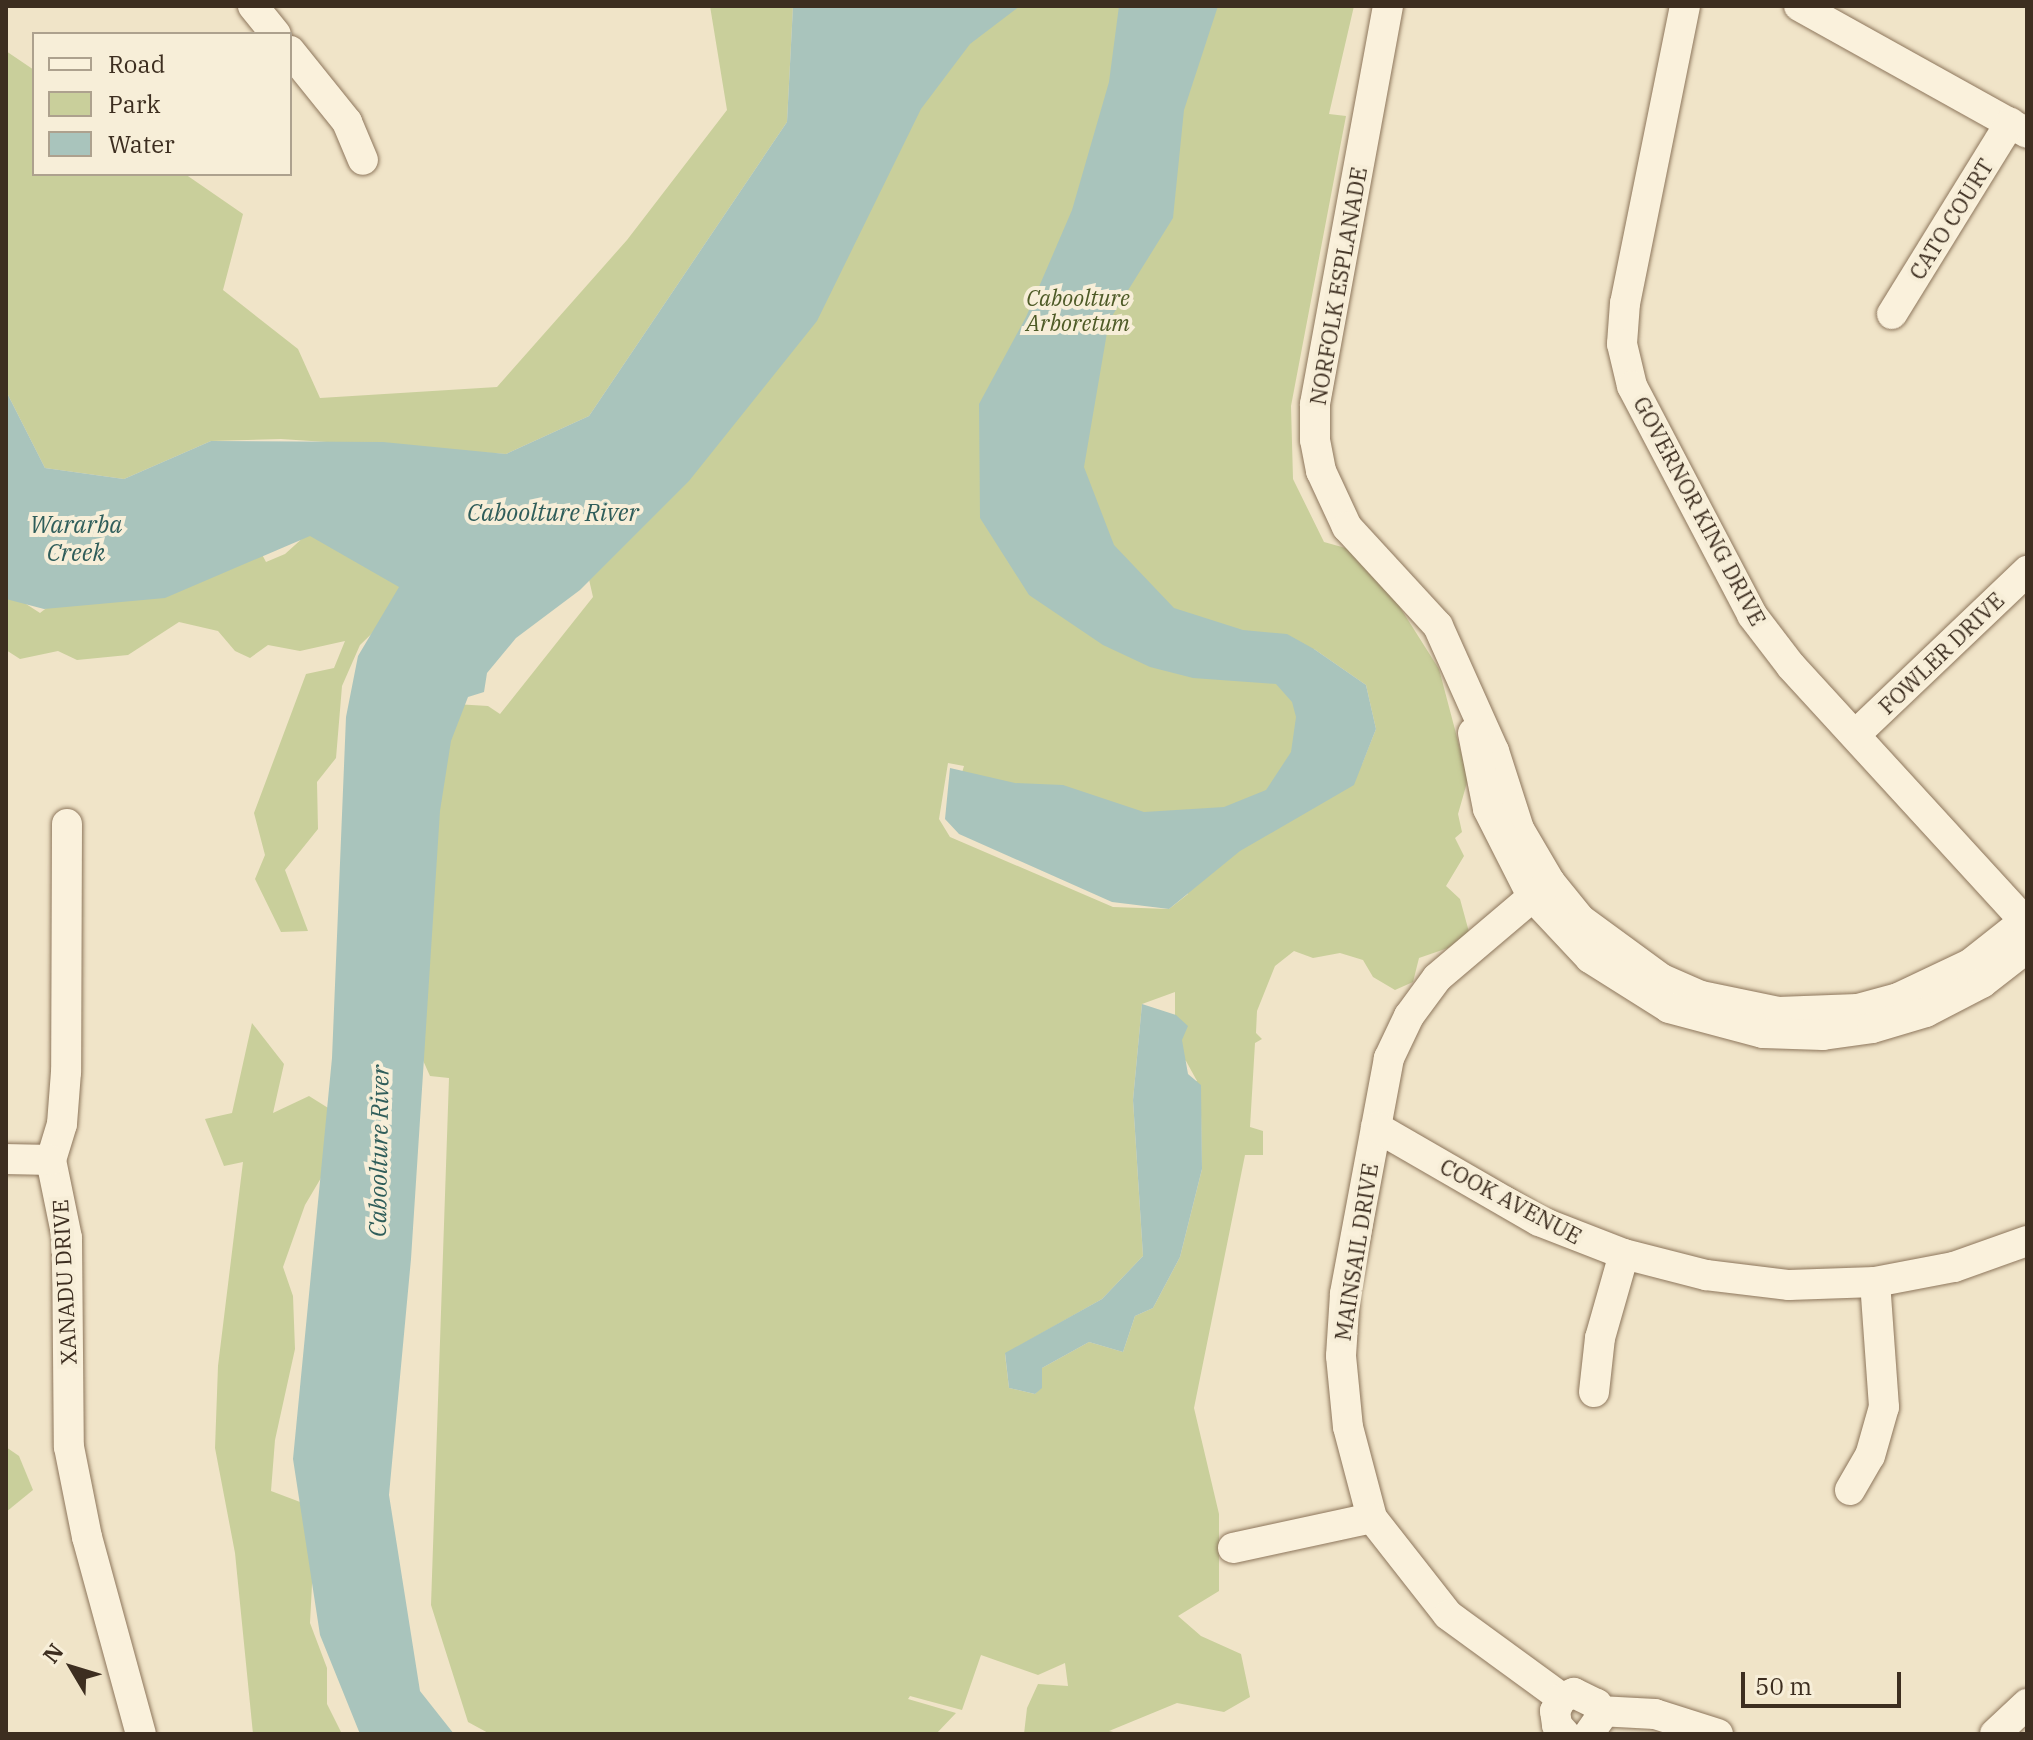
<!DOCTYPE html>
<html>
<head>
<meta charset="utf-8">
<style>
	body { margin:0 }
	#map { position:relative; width:2033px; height:1740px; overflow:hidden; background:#f0e4c8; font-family:"IBM Plex Serif",serif }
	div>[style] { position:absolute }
	.green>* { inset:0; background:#c9cf9b }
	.water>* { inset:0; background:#a9c4bc }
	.roads { filter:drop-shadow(0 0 2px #8d765c) drop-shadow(0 0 2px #8d765c) }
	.minor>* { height:30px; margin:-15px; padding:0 15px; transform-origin:15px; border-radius:15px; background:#faf1dc }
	span { translate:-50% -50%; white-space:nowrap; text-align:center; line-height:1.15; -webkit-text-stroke:8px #f7eed8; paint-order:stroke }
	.street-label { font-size:22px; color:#3d2e20 }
	.park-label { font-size:22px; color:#4d5a26; font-style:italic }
	.water-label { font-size:24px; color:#2f5d5a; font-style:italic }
	.frame { position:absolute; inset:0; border:8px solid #3d2e20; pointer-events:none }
	.legend { position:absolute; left:32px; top:32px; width:260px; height:144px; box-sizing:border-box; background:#f7eed8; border:2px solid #ada18e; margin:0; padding:10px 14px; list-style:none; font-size:24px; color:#3d2e20 }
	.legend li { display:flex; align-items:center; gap:16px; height:40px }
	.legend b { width:40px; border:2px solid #ada18e }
	.north { position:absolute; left:32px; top:1628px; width:80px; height:80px; -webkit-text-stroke:6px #f7eed8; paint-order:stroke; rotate:308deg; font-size:22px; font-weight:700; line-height:32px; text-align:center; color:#3d2e20 }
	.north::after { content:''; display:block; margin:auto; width:28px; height:36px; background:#3d2e20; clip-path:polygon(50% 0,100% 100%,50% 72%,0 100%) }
	.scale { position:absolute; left:1741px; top:1672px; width:160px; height:36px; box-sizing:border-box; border:4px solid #3d2e20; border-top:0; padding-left:10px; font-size:24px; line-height:28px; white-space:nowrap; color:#3d2e20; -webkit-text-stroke:6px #f7eed8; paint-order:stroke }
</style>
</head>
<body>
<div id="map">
	<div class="green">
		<div style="clip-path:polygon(710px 6px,793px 6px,787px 122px,589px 416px,506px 454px,281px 439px,211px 441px,124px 479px,45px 468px,6px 391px,6px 51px,34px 70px,34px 174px,185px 174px,243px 214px,223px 290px,298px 349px,320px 398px,497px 387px,627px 240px,727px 110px)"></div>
		<div style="clip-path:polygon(evenodd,993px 6px,1354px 6px,1329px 114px,1346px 116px,1291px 406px,1293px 479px,1324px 542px,1349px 549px,1384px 582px,1439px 669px,1468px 779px,1458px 814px,1462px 832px,1455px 838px,1464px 856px,1446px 886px,1460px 899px,1469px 932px,1448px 948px,1419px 958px,1413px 982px,1395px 990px,1373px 977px,1363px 960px,1340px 953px,1313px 958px,1294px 951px,1275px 966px,1257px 1011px,1256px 1033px,1262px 1039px,1255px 1043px,1250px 1127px,1263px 1131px,1263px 1155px,1245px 1155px,1194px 1408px,1219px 1514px,1219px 1591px,1178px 1616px,1201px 1636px,1241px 1654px,1250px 1697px,1224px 1712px,1177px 1703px,1109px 1731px,1122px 1734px,1024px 1734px,1027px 1708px,1038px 1684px,1068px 1686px,1065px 1663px,1038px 1675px,981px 1655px,962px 1710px,910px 1696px,908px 1699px,956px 1713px,936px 1734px,490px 1734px,468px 1722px,431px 1605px,449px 1078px,430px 1076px,417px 1047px,431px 770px,455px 704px,488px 706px,500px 714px,593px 597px,585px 562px,595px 539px,627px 529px,649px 507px,675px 480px,677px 455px,699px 430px,727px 416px,728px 391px,760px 377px,774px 350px,797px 331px,798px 297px,820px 290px,813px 271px,825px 236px,854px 226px,862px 206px,845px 194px,844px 164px,879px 162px,892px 148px,890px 119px,910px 96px,935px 79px,932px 54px,964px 18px,993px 6px,1314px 649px,1366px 685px,1376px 729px,1362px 764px,1321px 798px,1286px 814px,1263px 810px,1254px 826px,1231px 846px,1206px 845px,1193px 860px,1197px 876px,1187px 882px,1188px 894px,1169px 909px,1113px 907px,950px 837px,939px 819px,948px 763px,964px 766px,961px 776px,1011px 791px,1060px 792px,1154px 820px,1191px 821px,1243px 811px,1277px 794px,1308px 762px,1316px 727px,1305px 691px,1287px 684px,1314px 649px,993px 6px,1175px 992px,1175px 1055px,1186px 1061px,1197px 1081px,1190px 1084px,1186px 1095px,1191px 1111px,1201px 1114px,1202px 1169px,1180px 1257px,1153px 1308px,1135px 1316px,1123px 1352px,1089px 1342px,1042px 1368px,1041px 1387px,1035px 1394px,1009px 1388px,1005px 1354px,1102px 1299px,1143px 1256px,1133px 1100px,1142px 1004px,1175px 992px)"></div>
		<div style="clip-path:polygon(315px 527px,414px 581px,390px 616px,360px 645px,342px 686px,336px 758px,317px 782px,318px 829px,285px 870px,308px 931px,281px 932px,255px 879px,265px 855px,254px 813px,306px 674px,334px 668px,345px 641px,300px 651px,268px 645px,250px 658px,235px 651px,218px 631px,179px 622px,128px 655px,77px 660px,58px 651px,20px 659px,6px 650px,6px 591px,40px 613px,62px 596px,257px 545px,266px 562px,285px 554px)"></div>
		<div style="clip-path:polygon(252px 1023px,284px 1064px,273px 1113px,309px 1096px,333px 1111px,331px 1161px,305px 1205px,283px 1267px,293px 1296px,295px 1349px,275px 1440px,271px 1491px,316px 1508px,310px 1623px,327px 1668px,327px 1704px,342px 1734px,253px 1734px,235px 1553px,215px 1448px,218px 1366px,243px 1162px,224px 1166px,205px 1119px,232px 1113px)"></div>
		<div style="clip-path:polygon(6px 1447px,19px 1456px,33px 1490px,6px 1512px)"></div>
	</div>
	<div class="water">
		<div style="clip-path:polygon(793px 6px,1020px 6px,970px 44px,921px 109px,817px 321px,689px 481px,580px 590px,516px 638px,487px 673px,484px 692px,468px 697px,451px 741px,440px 811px,411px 1259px,389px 1495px,420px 1691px,454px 1734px,360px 1734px,320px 1635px,293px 1459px,332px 1058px,346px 717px,358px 656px,399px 587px,310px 536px,165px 598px,44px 609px,6px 599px,6px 391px,45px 468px,124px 479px,211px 441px,383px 442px,506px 454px,589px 416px,787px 122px)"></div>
		<div style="clip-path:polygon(1119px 6px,1218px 6px,1184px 110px,1173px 218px,1109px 321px,1084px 467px,1114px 545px,1174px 608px,1243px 630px,1287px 634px,1314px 649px,1366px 685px,1376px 729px,1354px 785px,1240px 851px,1169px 909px,1112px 902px,959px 834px,945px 819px,950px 768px,1015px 783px,1063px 785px,1144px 812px,1224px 807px,1266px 790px,1291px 752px,1296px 717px,1292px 702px,1276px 684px,1193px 678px,1150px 667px,1103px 645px,1029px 595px,980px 518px,979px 404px,1026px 317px,1072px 210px,1109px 82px)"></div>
		<div style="clip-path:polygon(1142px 1004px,1176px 1015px,1188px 1026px,1182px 1040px,1188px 1074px,1201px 1085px,1202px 1169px,1180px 1257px,1153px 1308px,1135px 1316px,1123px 1352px,1089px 1342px,1042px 1368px,1042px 1388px,1035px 1394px,1009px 1388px,1005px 1353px,1102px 1299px,1143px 1256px,1133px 1100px)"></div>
	</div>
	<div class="roads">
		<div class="minor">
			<div style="left:253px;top:6px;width:36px;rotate:51deg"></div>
			<div style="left:1388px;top:6px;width:405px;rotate:100.4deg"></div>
			<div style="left:1315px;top:404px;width:36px;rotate:90deg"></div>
			<div style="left:1315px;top:440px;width:32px;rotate:79deg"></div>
			<div style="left:1321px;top:471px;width:62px;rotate:65.1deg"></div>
			<div style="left:1347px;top:527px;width:134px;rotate:47.4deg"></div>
			<div style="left:1438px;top:626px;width:137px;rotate:65.9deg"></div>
			<div style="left:1494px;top:751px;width:82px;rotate:72.2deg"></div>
			<div style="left:1519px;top:829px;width:61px;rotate:59.7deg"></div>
			<div style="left:1550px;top:882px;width:48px;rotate:51deg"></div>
			<div style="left:1580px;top:919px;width:102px;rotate:36.2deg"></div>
			<div style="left:1662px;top:979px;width:43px;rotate:23.6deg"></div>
			<div style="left:1701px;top:996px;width:79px;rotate:11.7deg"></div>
			<div style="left:1778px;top:1012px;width:80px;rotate:-2.1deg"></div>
			<div style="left:1858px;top:1009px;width:41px;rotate:-15.4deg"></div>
			<div style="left:1898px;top:998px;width:80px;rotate:-25.3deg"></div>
			<div style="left:1970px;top:964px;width:73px;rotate:-38.3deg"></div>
			<div style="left:1685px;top:6px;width:303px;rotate:101.4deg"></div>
			<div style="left:1625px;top:303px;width:41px;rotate:94.2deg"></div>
			<div style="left:1622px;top:344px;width:43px;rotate:76.6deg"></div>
			<div style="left:1632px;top:386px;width:259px;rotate:62.3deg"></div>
			<div style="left:1752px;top:615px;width:64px;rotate:52.6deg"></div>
			<div style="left:1791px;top:666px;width:350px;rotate:47.5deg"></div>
			<div style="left:1799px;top:6px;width:261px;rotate:29.1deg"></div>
			<div style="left:290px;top:51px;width:91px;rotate:51.2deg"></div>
			<div style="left:347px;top:122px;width:41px;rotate:67.2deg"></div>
			<div style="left:1892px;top:314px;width:225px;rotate:-58.3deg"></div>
			<div style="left:1473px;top:733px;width:77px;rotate:78.8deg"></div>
			<div style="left:1488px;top:809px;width:97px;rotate:63.2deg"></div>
			<div style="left:1532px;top:896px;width:85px;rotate:46.9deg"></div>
			<div style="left:1590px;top:958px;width:93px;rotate:32.3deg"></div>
			<div style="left:1669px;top:1008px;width:97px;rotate:14.9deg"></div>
			<div style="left:1763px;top:1033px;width:60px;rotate:1.9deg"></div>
			<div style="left:1823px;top:1035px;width:49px;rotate:-8.1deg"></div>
			<div style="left:1872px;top:1028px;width:56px;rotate:-16.5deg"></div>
			<div style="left:1926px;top:1012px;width:63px;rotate:-27.4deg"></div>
			<div style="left:1982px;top:983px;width:57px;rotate:-37.9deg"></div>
			<div style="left:1855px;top:735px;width:238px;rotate:-43.6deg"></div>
			<div style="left:67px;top:824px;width:248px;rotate:90.2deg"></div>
			<div style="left:66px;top:1072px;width:52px;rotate:94.4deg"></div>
			<div style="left:62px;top:1124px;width:38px;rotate:107deg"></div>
			<div style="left:51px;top:1160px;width:80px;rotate:78.4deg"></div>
			<div style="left:67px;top:1238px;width:209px;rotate:89.5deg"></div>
			<div style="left:69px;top:1447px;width:92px;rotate:78.7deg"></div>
			<div style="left:87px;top:1537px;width:204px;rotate:74.7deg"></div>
			<div style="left:1550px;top:882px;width:148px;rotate:139.7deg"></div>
			<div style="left:1437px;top:978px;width:47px;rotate:126.4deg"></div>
			<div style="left:1409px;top:1016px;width:47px;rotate:115.5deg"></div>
			<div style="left:1389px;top:1058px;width:240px;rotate:100.6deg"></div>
			<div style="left:1345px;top:1294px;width:62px;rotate:93.7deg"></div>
			<div style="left:1341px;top:1356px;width:71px;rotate:84.4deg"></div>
			<div style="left:1348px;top:1427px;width:94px;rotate:75.2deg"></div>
			<div style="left:1372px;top:1518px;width:123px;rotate:51.9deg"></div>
			<div style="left:1448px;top:1615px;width:141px;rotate:36.1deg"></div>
			<div style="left:1376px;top:1127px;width:188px;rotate:30deg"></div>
			<div style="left:1539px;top:1221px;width:91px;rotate:21.2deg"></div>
			<div style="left:1624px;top:1254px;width:85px;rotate:14.4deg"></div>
			<div style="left:1706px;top:1275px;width:84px;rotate:6.9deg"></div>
			<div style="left:1789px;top:1285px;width:86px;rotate:-2deg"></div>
			<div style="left:1875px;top:1282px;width:80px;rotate:-10.8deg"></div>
			<div style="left:1954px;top:1267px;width:77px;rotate:-19.6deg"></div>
			<div style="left:6px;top:1159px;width:45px;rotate:1.3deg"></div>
			<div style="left:1594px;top:1392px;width:54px;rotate:-83.7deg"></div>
			<div style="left:1600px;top:1338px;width:87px;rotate:-74.1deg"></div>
			<div style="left:1850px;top:1490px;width:39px;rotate:-60deg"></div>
			<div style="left:1870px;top:1456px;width:51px;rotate:-74.1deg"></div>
			<div style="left:1884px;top:1407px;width:125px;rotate:-94.1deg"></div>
			<div style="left:1233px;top:1548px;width:142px;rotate:-12.2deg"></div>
			<div style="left:1599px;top:1711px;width:56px;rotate:3.1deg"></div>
			<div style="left:1655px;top:1714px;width:66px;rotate:17.6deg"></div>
			<div style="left:1565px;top:1734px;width:12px;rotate:-132deg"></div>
			<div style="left:1557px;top:1725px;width:14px;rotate:-98deg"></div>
			<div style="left:1555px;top:1711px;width:15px;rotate:-62deg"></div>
			<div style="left:1562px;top:1698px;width:13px;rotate:-23deg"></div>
			<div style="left:1574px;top:1693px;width:25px;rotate:26deg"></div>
			<div style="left:1597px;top:1704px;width:14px;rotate:78deg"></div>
			<div style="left:1600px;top:1718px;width:19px;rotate:125deg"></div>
			<div style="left:1995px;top:1734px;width:44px;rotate:-43.2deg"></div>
		</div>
	</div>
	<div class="street-label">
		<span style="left:1951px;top:219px;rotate:-58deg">CATO COURT</span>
		<span style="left:1338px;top:286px;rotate:-80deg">NORFOLK ESPLANADE</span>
		<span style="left:1700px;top:511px;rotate:62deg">GOVERNOR KING DRIVE</span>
		<span style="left:1941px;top:653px;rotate:-44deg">FOWLER DRIVE</span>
		<span style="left:1511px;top:1201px;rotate:28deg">COOK AVENUE</span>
		<span style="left:1356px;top:1252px;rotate:-81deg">MAINSAIL DRIVE</span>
		<span style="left:64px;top:1282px;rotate:-93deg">XANADU DRIVE</span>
	</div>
	<div class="park-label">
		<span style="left:1078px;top:310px">Caboolture<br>Arboretum</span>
	</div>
	<div class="water-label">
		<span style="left:553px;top:513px">Caboolture River</span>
		<span style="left:76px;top:539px">Wararba<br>Creek</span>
		<span style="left:379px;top:1151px;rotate:-89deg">Caboolture River</span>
	</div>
	<div class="frame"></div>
	<ul class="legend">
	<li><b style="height:10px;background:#faf1dc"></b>Road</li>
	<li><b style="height:22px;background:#c9cf9b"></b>Park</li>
	<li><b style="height:22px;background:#a9c4bc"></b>Water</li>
	</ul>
	<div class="north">N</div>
	<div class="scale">50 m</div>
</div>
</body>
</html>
